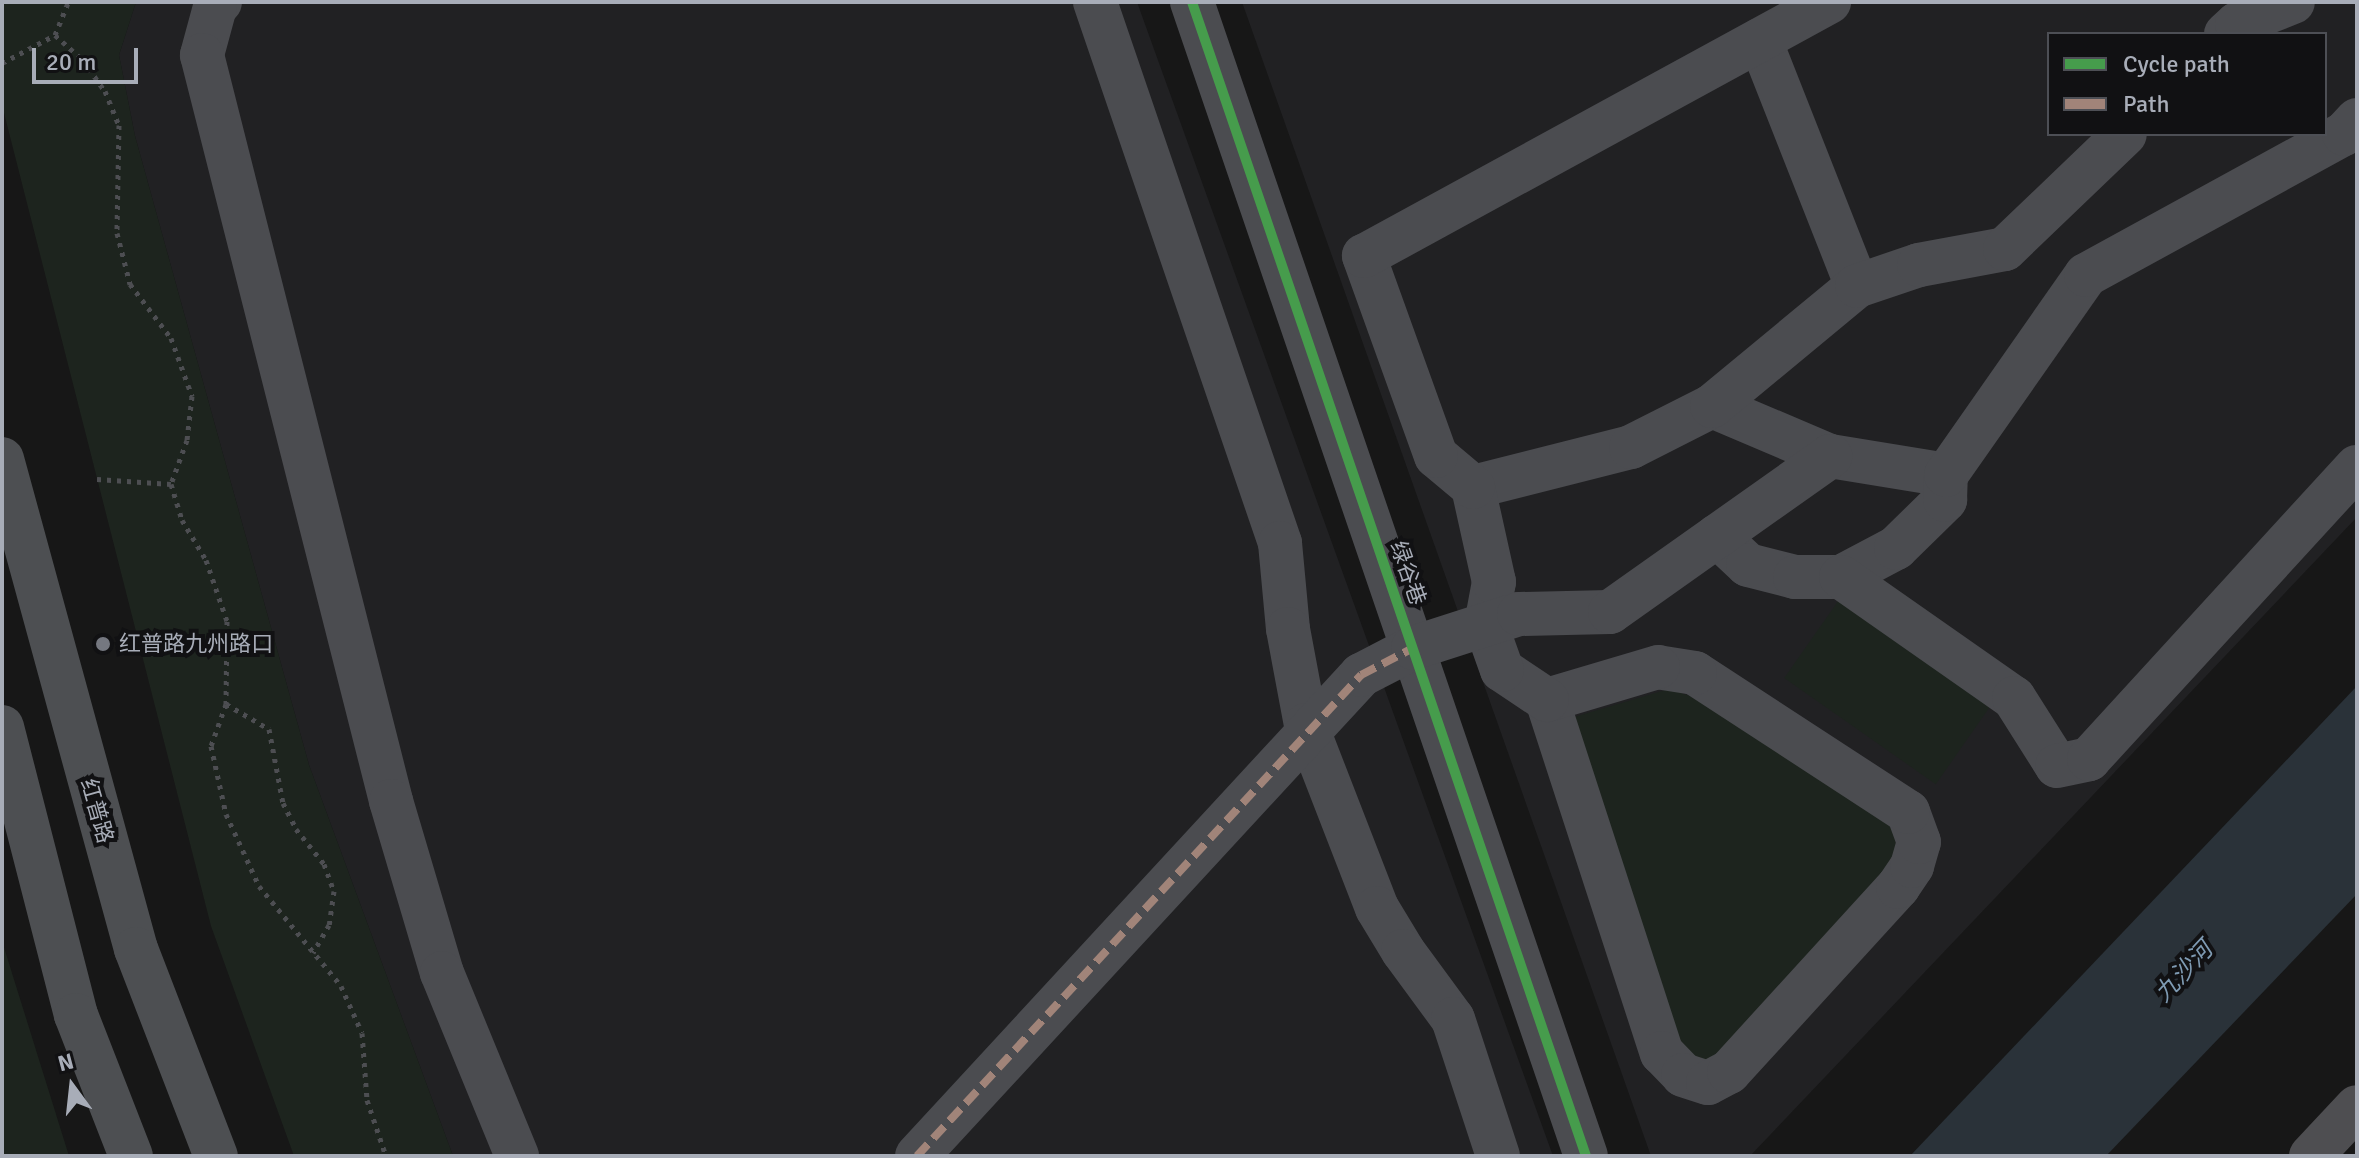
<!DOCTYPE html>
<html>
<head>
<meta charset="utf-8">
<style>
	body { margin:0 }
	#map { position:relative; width:2359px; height:1158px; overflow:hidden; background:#171717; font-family:Signika,"Noto Sans SC",sans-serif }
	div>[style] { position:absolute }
	.built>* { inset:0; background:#212123 }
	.green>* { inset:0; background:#1d241e; transform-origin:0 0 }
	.water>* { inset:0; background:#2a3239 }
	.path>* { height:5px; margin-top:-2.5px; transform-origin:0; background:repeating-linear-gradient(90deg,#4d4e52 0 4px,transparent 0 10px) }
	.minor>* { height:44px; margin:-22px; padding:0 22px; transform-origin:22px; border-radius:22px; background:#4b4c50 }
	.major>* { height:44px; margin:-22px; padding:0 22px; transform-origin:22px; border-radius:22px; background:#4d4f52 }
	.highway>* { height:44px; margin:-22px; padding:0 22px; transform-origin:22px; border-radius:22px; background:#4e4e51 }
	.quiet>* { height:8px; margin-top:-4px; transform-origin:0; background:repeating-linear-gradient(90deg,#a18479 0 16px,transparent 0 24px) }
	.cycleway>* { height:10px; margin:-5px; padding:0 5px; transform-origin:5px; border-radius:5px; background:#469c4c }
	.dots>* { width:22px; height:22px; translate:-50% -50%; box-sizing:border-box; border:4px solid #111113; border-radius:50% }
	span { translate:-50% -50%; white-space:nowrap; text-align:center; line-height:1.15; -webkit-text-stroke:8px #111113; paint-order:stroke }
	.street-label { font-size:22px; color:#a8adb8 }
	.poi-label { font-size:22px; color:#a8adb8 }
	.left { translate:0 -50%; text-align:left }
	.water-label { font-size:24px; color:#7f9bb3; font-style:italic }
	.frame { position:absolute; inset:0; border:4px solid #a8adb8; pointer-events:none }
	.legend { position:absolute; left:2047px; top:32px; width:280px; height:104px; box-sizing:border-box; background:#111113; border:2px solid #4d4f55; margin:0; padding:10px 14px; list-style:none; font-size:24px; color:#a8adb8 }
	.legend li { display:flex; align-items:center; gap:16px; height:40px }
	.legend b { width:40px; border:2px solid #4d4f55 }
	.north { position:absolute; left:32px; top:1046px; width:80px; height:80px; -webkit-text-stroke:6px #111113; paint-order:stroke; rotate:345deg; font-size:22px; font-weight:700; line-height:32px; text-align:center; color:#a8adb8 }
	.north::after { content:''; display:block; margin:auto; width:28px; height:36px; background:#a8adb8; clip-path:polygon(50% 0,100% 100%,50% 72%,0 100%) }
	.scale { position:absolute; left:32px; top:48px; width:106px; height:36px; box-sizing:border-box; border:4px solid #a8adb8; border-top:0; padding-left:10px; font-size:24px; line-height:28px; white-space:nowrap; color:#a8adb8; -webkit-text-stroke:6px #111113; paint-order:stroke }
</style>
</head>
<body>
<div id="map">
	<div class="built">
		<div style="clip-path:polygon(136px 2px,1137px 2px,1553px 1156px,453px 1156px,309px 765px,135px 136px,119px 55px)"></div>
		<div style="clip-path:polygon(evenodd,1242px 2px,2357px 2px,2357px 517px,1750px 1156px,1651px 1156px,1242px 2px,2049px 34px,2325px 34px,2325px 134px,2049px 134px,2049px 34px)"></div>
	</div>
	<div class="green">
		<div style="clip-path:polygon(3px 2px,136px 2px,119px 55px,135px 136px,309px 765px,453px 1156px,294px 1156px,211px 926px,2px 105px)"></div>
		<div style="left:1841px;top:597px;width:185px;height:99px;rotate:35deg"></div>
		<div style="clip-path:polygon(1669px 689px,1699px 699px,1890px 821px,1896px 843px,1893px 868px,1727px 1051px,1708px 1061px,1687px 1064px,1574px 717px)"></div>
		<div style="clip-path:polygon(2px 941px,69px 1156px,2px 1156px)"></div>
	</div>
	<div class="water">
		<div style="clip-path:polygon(2357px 686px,2357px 894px,2106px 1156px,1910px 1156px)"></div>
	</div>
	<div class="path">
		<div style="left:55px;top:35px;width:38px;rotate:42deg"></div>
		<div style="left:83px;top:60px;width:38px;rotate:55deg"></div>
		<div style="left:105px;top:91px;width:37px;rotate:68deg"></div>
		<div style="left:119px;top:125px;width:108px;rotate:91.1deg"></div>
		<div style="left:117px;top:233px;width:53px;rotate:75.7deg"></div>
		<div style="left:130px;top:284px;width:68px;rotate:52.8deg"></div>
		<div style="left:171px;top:338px;width:62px;rotate:70.1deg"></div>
		<div style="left:192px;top:396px;width:44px;rotate:96.5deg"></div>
		<div style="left:187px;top:440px;width:47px;rotate:110deg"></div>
		<div style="left:171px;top:484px;width:38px;rotate:73deg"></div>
		<div style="left:182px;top:520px;width:47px;rotate:59deg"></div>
		<div style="left:206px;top:560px;width:65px;rotate:71deg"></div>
		<div style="left:227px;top:621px;width:83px;rotate:90.7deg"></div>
		<div style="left:226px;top:704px;width:45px;rotate:109.7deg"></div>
		<div style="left:211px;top:746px;width:70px;rotate:77.6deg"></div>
		<div style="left:226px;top:814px;width:79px;rotate:65.4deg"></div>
		<div style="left:259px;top:886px;width:129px;rotate:50.6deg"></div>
		<div style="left:341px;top:986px;width:51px;rotate:65.9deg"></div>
		<div style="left:362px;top:1033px;width:67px;rotate:85.7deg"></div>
		<div style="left:367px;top:1100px;width:59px;rotate:71.3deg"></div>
		<div style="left:2px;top:63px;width:60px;rotate:-27.8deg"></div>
		<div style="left:55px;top:35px;width:35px;rotate:-68deg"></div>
		<div style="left:97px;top:479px;width:74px;rotate:3.9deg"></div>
		<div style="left:226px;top:704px;width:50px;rotate:30.2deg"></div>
		<div style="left:269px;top:729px;width:75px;rotate:79.3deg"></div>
		<div style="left:283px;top:803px;width:29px;rotate:63deg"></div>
		<div style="left:296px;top:829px;width:45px;rotate:51.3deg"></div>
		<div style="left:324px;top:864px;width:29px;rotate:70deg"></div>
		<div style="left:334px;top:891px;width:34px;rotate:98deg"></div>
		<div style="left:329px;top:925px;width:32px;rotate:120deg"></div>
	</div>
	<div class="minor">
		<div style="left:220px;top:2px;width:7px;rotate:135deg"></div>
		<div style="left:215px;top:7px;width:50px;rotate:105.2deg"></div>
		<div style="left:202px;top:55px;width:770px;rotate:75.78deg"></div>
		<div style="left:391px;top:801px;width:179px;rotate:73.5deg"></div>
		<div style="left:442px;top:973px;width:198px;rotate:67.7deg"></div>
		<div style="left:1095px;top:2px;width:572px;rotate:71.12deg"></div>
		<div style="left:1280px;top:543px;width:86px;rotate:84.7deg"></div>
		<div style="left:1288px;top:629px;width:98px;rotate:79.4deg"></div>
		<div style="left:1306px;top:725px;width:196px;rotate:68.8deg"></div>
		<div style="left:1377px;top:908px;width:50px;rotate:58.8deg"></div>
		<div style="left:1403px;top:951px;width:84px;rotate:53.7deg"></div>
		<div style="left:1453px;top:1019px;width:144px;rotate:71.8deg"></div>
		<div style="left:1192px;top:2px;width:1219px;rotate:71.15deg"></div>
		<div style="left:2226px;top:34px;width:15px;rotate:-42deg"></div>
		<div style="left:2237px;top:24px;width:60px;rotate:-21.4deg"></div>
		<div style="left:1760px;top:40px;width:264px;rotate:68.5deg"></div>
		<div style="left:1712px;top:406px;width:128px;rotate:23deg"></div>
		<div style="left:1830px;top:456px;width:118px;rotate:9.3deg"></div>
		<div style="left:1473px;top:487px;width:163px;rotate:-14.2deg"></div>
		<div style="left:1631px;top:447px;width:91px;rotate:-26.8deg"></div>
		<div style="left:1712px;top:406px;width:188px;rotate:-39.6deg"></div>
		<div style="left:1857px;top:286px;width:65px;rotate:-18.7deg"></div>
		<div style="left:1919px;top:265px;width:87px;rotate:-10.5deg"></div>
		<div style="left:2005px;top:249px;width:166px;rotate:-43.8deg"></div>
		<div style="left:1717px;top:536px;width:42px;rotate:43.1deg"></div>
		<div style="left:1748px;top:565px;width:49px;rotate:14.3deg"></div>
		<div style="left:1795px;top:577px;width:46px"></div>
		<div style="left:1841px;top:577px;width:62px;rotate:-27.8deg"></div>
		<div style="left:1896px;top:548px;width:69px;rotate:-44.4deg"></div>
		<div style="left:1945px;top:500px;width:25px;rotate:-88deg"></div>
		<div style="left:1946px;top:475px;width:244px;rotate:-55deg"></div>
		<div style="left:2086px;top:275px;width:294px;rotate:-28.7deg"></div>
		<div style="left:2344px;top:134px;width:19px;rotate:-47deg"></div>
		<div style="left:1841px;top:577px;width:211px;rotate:35deg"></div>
		<div style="left:2014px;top:698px;width:80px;rotate:57.7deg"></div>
		<div style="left:2057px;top:766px;width:33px;rotate:-12deg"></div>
		<div style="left:2089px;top:759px;width:396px;rotate:-47.5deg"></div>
		<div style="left:1547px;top:700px;width:371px;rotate:72deg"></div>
		<div style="left:1662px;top:1053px;width:30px;rotate:46deg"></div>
		<div style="left:1683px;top:1075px;width:26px;rotate:18deg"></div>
		<div style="left:1708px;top:1083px;width:24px;rotate:-28deg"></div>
		<div style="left:1729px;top:1072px;width:251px;rotate:-47.6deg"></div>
		<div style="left:1898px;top:887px;width:25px;rotate:-56deg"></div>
		<div style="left:1912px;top:866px;width:25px;rotate:-74deg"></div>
		<div style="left:1919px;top:842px;width:32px;rotate:-110deg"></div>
		<div style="left:1908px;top:812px;width:254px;rotate:-146.9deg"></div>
		<div style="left:1695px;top:673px;width:37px;rotate:-171deg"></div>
		<div style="left:1658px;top:667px;width:116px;rotate:163.4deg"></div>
		<div style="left:1547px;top:700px;width:54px;rotate:-146.3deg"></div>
		<div style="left:1502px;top:670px;width:48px;rotate:-109.6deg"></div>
		<div style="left:1486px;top:625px;width:44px;rotate:-79.5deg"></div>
		<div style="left:1494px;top:582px;width:97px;rotate:-102.5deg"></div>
		<div style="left:1473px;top:487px;width:48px;rotate:-140deg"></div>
		<div style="left:1436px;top:456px;width:213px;rotate:-109.8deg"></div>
		<div style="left:1364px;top:256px;width:530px;rotate:-28.64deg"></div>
		<div style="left:917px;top:1156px;width:655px;rotate:-47.29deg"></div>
		<div style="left:1361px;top:675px;width:59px;rotate:-27.4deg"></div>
		<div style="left:1413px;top:648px;width:111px;rotate:-17.8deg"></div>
		<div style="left:1519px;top:614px;width:91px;rotate:-1.3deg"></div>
		<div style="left:1610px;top:612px;width:270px;rotate:-35.3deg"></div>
	</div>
	<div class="major">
		<div style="left:2px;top:459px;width:508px;rotate:74.71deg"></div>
		<div style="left:136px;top:949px;width:222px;rotate:68.9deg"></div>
		<div style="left:2px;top:727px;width:297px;rotate:75.6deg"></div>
		<div style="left:76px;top:1015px;width:151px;rotate:68.7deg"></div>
	</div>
	<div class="highway">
		<div style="left:2311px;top:1156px;width:67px;rotate:-46.8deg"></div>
	</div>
	<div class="quiet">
		<div style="left:917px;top:1156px;width:655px;rotate:-47.29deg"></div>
		<div style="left:1361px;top:675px;width:59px;rotate:-27.4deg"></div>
	</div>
	<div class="cycleway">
		<div style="left:1192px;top:2px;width:1219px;rotate:71.15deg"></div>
	</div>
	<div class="dots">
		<div style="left:103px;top:644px;background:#757880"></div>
	</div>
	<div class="street-label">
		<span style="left:1408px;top:573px;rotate:71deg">绿谷巷</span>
		<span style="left:97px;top:811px;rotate:74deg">红普路</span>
	</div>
	<div class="poi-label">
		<span class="left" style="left:119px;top:644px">红普路九州路口</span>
	</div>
	<div class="water-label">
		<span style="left:2184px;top:972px;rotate:-47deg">九沙河</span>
	</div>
	<div class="frame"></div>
	<ul class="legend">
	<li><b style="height:10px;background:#469c4c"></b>Cycle path</li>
	<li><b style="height:10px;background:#a18479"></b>Path</li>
	</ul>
	<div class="north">N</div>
	<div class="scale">20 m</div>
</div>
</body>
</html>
